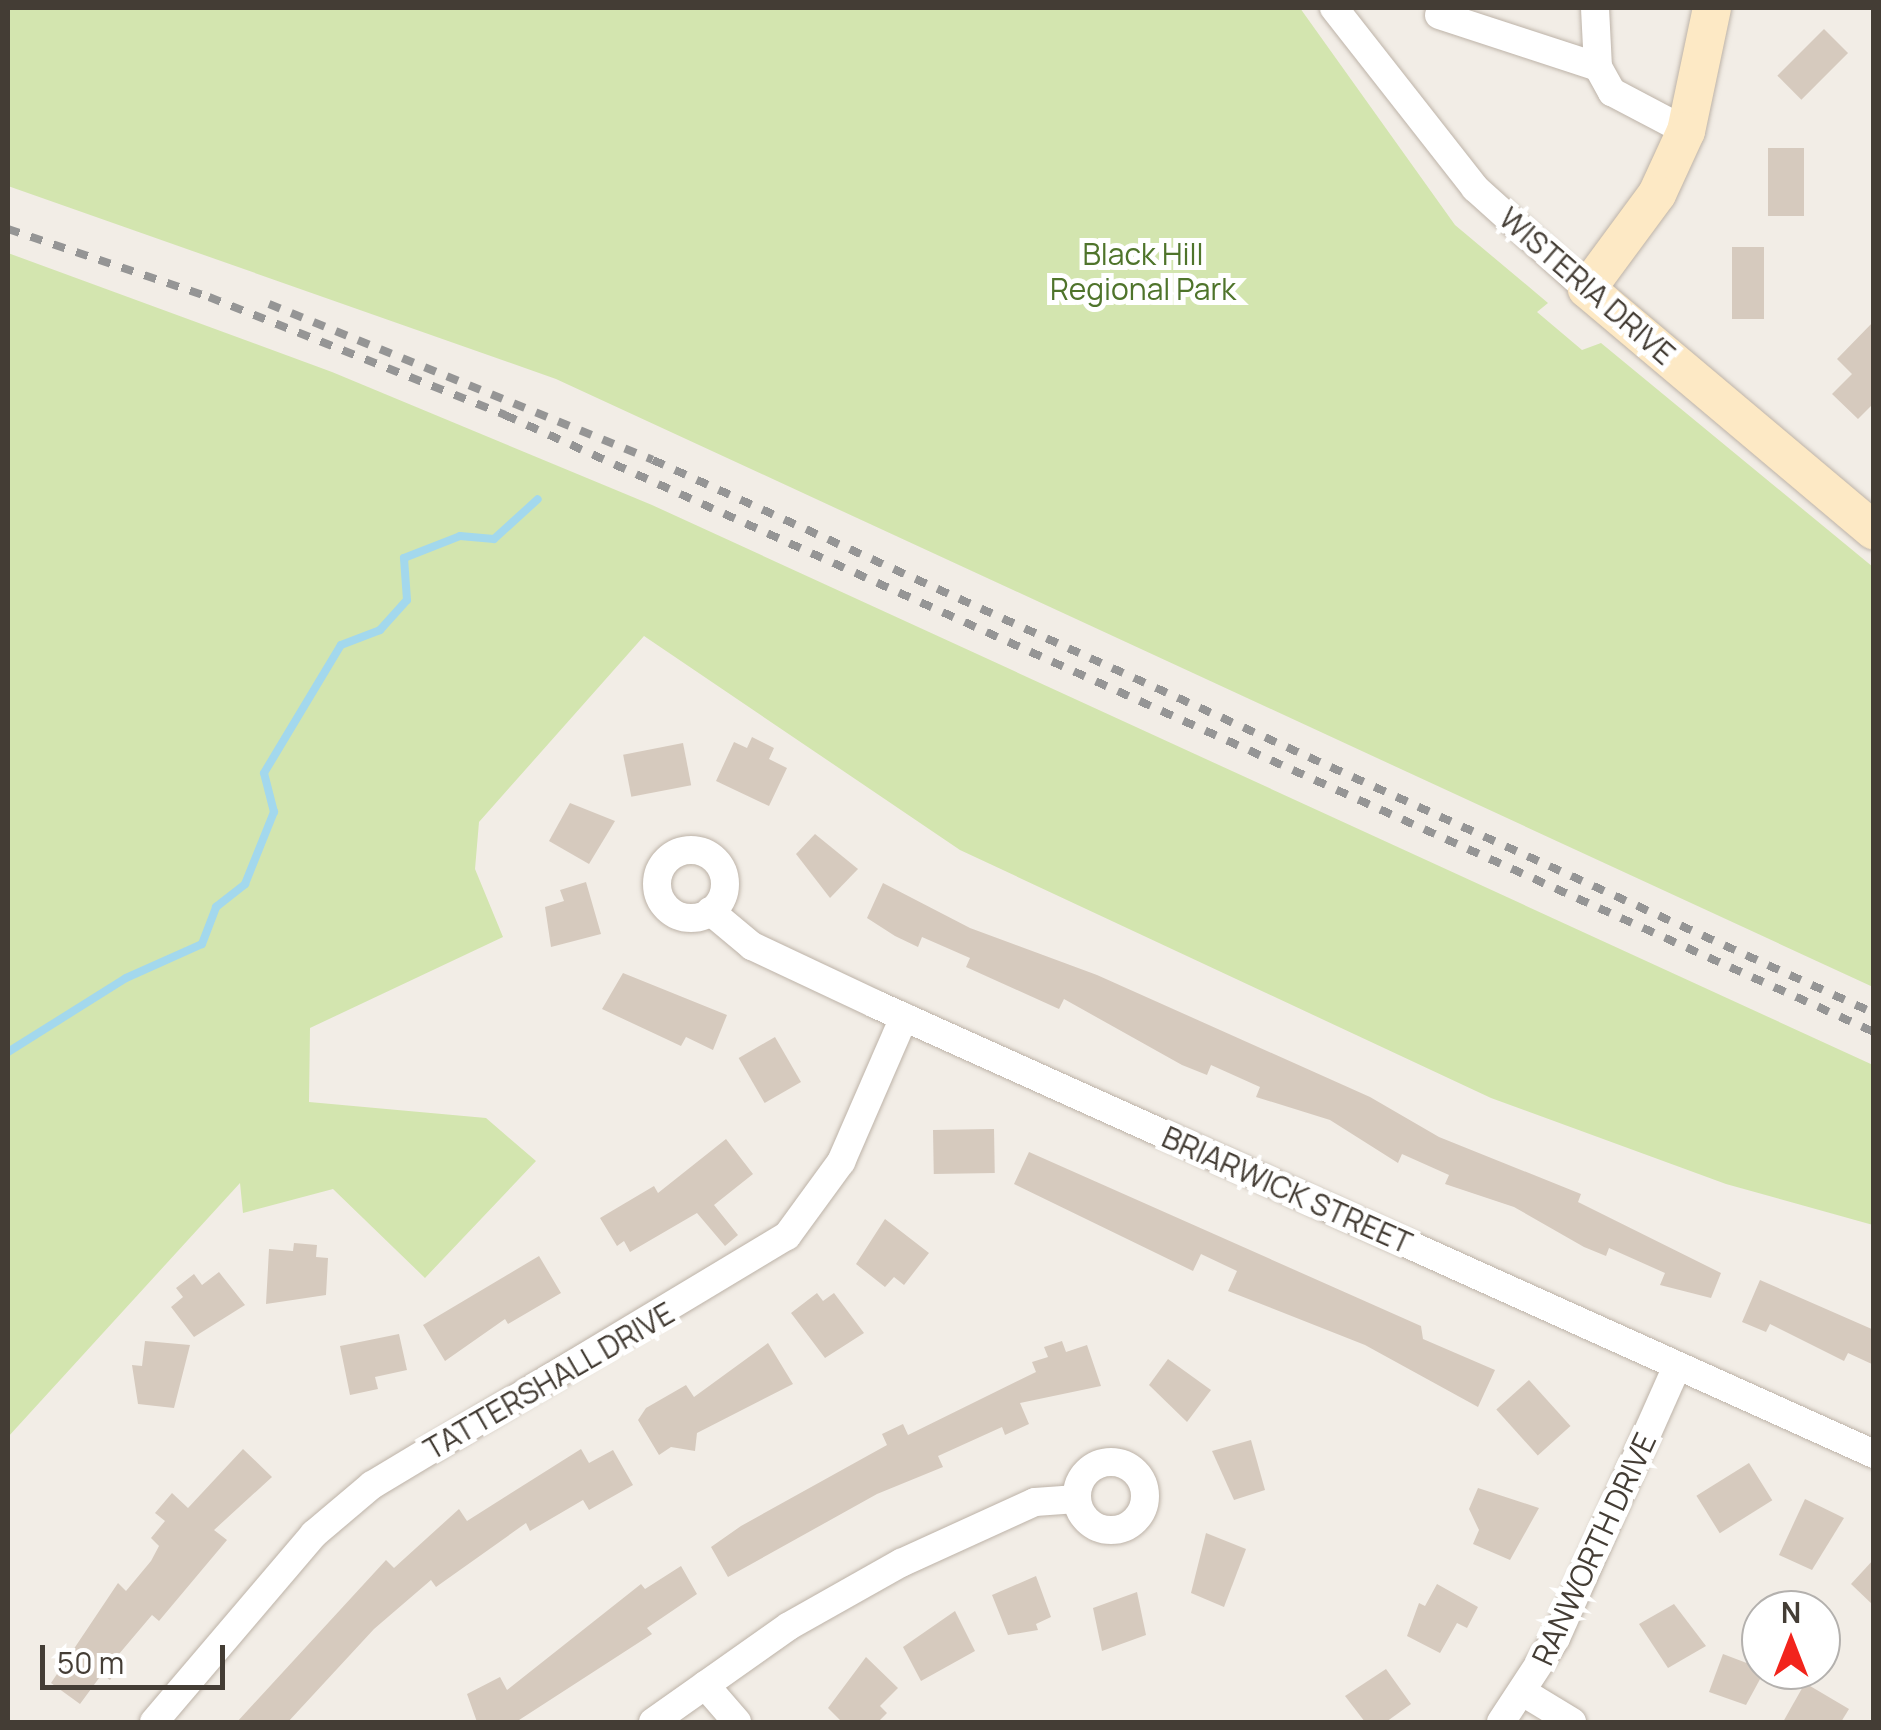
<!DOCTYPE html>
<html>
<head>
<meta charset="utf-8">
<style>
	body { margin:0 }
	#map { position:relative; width:1881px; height:1730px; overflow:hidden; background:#f2ede6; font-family:Manrope,sans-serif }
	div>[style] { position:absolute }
	.green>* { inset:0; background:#d3e5af }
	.stream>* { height:8px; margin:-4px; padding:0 4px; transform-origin:4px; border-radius:4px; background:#a3d8ed }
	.building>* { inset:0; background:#d6cabe; transform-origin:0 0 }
	.roads { filter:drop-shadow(0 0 2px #bdb3a8) drop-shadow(0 0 2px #bdb3a8) }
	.street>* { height:28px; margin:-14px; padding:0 14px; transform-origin:14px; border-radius:14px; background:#fff }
	.street>.ring { margin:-14px; padding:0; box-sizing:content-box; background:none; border:28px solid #fff; border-radius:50% }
	.secondary>* { height:38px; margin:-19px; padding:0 19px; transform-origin:19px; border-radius:19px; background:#fde9c5 }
	.rail>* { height:8px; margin-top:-4px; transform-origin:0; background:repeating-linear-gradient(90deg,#959595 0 12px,transparent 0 24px) }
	span { translate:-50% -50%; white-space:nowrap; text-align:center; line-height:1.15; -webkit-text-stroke:10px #fff; paint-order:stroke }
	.park-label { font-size:30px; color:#4f742b }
	.street-label { font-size:30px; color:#443d35 }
	.frame { position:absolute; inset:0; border:10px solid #443d35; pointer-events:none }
	.north { position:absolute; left:1741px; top:1590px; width:100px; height:100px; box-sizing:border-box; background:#fff; border:2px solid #b4b1ae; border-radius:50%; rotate:0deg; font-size:28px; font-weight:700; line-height:40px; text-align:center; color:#443d35 }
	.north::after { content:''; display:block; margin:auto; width:35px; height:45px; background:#f2241c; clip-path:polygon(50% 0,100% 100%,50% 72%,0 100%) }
	.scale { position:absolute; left:40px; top:1645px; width:185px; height:45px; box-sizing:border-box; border:5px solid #443d35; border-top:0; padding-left:12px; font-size:30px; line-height:35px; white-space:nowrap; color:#443d35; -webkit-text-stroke:8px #fff; paint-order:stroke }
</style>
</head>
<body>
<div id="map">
	<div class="green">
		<div style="clip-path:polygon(8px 8px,1300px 8px,1455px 225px,1548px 303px,1537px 312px,1582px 350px,1601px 343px,1873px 567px,1873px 987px,556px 379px,8px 186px)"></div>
		<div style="clip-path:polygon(8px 253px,332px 372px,652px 505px,1873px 1065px,1873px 1225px,1726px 1184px,1491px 1098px,960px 850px,644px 636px,479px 822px,475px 869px,503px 937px,310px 1028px,309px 1102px,486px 1118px,536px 1161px,425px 1278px,333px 1189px,243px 1213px,240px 1183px,8px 1437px)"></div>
	</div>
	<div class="stream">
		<div style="left:8px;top:1052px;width:139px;rotate:-32.1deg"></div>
		<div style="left:126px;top:978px;width:83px;rotate:-24.1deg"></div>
		<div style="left:202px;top:944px;width:40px;rotate:-69deg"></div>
		<div style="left:216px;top:907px;width:37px;rotate:-38deg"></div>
		<div style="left:245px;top:884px;width:78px;rotate:-68.1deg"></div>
		<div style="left:274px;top:812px;width:40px;rotate:-104.4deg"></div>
		<div style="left:264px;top:773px;width:149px;rotate:-59deg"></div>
		<div style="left:341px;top:645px;width:42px;rotate:-21deg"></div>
		<div style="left:380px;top:630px;width:40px;rotate:-48deg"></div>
		<div style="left:407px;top:600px;width:42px;rotate:-94.1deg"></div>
		<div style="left:404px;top:558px;width:60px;rotate:-21.4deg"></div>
		<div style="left:460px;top:536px;width:34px;rotate:5deg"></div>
		<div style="left:494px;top:539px;width:59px;rotate:-42.3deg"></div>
	</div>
	<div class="building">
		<div style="left:1824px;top:29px;width:34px;height:66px;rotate:45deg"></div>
		<div style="left:1768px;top:148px;width:36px;height:68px"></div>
		<div style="left:1732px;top:247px;width:32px;height:72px"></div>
		<div style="clip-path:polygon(1874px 321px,1874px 403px,1858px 419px,1832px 394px,1852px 374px,1837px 359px)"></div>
		<div style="clip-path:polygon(752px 737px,774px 748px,769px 759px,787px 768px,769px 806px,716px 781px,734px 742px,747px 748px)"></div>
		<div style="left:683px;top:743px;width:43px;height:61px;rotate:79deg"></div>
		<div style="clip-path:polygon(570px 803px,615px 821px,589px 864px,549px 841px)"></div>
		<div style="clip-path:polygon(815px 834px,858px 869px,830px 898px,796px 854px)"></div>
		<div style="clip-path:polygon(586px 882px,601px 934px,551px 947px,545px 907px,564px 901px,560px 890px)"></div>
		<div style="clip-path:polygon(883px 883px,970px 928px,1097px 975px,1370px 1097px,1439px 1137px,1581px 1194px,1578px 1202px,1721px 1273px,1711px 1298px,1660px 1285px,1665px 1273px,1609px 1248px,1606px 1256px,1584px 1247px,1514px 1207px,1445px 1184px,1449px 1175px,1402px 1154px,1398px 1163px,1330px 1120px,1256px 1097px,1260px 1087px,1211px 1065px,1207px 1075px,1182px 1065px,1064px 999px,1059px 1009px,966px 967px,970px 958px,922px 937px,918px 947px,895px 936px,867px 918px)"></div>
		<div style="clip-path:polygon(623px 973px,727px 1015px,713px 1050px,686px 1037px,681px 1046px,602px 1009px)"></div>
		<div style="left:775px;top:1037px;width:52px;height:42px;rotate:60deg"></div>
		<div style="left:994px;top:1129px;width:44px;height:61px;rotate:89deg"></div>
		<div style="clip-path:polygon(726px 1139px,753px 1174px,714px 1205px,738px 1235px,725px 1246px,697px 1213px,630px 1252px,624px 1241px,617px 1246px,600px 1218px,654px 1186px,658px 1193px)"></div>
		<div style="clip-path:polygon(1029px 1152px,1421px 1326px,1423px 1339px,1495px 1370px,1478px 1407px,1365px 1345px,1228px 1291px,1237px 1271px,1201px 1254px,1193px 1271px,1014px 1184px)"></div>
		<div style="clip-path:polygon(885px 1219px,929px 1253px,904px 1285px,894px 1277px,885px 1287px,856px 1264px)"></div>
		<div style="clip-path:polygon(294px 1243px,317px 1245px,316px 1257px,328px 1258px,326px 1295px,266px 1304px,269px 1249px,293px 1251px)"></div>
		<div style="clip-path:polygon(539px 1256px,561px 1293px,508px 1324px,505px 1319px,445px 1361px,423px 1325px)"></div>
		<div style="clip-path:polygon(219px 1272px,245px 1305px,194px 1337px,171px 1307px,183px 1297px,176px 1288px,194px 1274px,202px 1285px)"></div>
		<div style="clip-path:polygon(1760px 1280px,1874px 1330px,1874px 1365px,1848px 1353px,1844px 1361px,1770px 1324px,1766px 1332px,1742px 1322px)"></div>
		<div style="clip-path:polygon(817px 1293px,823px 1301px,834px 1293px,864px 1333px,825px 1358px,791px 1313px)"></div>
		<div style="clip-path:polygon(399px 1334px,407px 1370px,375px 1377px,378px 1389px,350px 1395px,340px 1346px)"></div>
		<div style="clip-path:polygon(145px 1341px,190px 1345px,174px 1408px,138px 1404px,132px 1365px,142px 1366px)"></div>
		<div style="clip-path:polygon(1062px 1341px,1066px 1352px,1087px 1345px,1101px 1386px,1020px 1403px,1029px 1424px,1005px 1435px,1002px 1427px,938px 1456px,943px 1467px,877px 1494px,728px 1577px,711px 1547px,741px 1526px,887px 1445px,882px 1434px,903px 1424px,908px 1435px,1036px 1372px,1032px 1362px,1048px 1357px,1044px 1347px)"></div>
		<div style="clip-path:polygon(768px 1343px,793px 1384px,697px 1433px,695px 1451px,671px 1447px,659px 1455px,638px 1420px,646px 1408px,686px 1385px,694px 1397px)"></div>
		<div style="clip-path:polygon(1168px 1359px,1211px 1390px,1187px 1422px,1149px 1385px)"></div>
		<div style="left:1529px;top:1380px;width:62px;height:44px;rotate:48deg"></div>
		<div style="clip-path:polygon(1251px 1440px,1265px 1490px,1234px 1500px,1212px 1451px)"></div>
		<div style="clip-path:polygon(243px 1449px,272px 1477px,214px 1530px,227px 1540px,159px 1621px,152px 1615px,119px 1654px,125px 1659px,110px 1680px,102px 1674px,80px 1704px,51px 1683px,118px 1583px,126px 1591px,151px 1561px,159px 1546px,151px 1538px,165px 1521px,155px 1513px,172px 1493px,188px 1508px)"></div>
		<div style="clip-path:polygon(581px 1449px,589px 1463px,613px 1450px,633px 1485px,589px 1510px,583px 1500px,530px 1531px,526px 1523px,436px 1587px,431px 1580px,374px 1629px,288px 1722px,237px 1722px,386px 1560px,394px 1568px,459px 1509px,467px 1521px)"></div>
		<div style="left:1749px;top:1463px;width:44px;height:62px;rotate:58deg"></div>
		<div style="clip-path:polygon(1478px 1488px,1539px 1508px,1510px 1560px,1473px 1544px,1479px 1530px,1469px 1509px)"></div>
		<div style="clip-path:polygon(1805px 1499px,1844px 1518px,1812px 1570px,1779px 1555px)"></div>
		<div style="clip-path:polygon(1206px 1533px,1246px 1549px,1224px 1607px,1191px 1593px)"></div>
		<div style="clip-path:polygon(1874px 1559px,1874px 1606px,1851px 1584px)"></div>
		<div style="clip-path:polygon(681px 1566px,697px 1594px,647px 1628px,652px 1634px,516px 1722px,477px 1722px,467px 1694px,500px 1677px,507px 1690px,641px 1584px,645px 1589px)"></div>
		<div style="clip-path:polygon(1036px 1576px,1051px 1617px,1036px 1624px,1038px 1630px,1008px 1635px,992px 1595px)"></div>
		<div style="clip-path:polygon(1437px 1584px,1478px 1607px,1467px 1628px,1457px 1623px,1440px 1653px,1407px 1636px,1419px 1603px,1425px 1606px)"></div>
		<div style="clip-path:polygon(1137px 1592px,1146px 1635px,1102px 1651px,1093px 1608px)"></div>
		<div style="clip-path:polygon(1674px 1604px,1706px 1646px,1668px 1668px,1639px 1624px)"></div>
		<div style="clip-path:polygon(955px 1611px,975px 1651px,921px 1681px,903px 1647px)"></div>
		<div style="clip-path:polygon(1723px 1654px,1765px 1670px,1746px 1705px,1709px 1692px)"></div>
		<div style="clip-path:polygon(866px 1657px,898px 1688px,880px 1706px,887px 1713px,878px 1722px,842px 1722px,828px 1708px)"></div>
		<div style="clip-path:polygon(1386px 1669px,1411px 1704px,1386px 1722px,1365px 1722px,1345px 1696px)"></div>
		<div style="clip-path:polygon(1805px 1683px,1849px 1709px,1841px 1722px,1783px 1722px)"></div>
	</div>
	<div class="roads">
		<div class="street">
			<div style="left:1334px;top:8px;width:229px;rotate:51.9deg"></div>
			<div style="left:1475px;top:188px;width:151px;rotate:42deg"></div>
			<div style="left:1595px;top:8px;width:59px;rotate:87.1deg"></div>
			<div style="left:1598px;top:67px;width:29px;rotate:61deg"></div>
			<div style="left:1612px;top:92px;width:84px;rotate:27.8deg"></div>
			<div style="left:1439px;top:15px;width:167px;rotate:18.1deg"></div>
			<div class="ring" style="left:657px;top:850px;width:40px;height:40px"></div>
			<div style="left:710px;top:911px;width:55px;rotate:39.8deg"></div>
			<div style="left:752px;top:946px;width:136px;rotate:25.2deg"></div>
			<div style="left:875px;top:1004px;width:1096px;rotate:24.25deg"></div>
			<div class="ring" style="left:1077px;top:1462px;width:40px;height:40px"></div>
			<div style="left:705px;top:1685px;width:49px;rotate:49.1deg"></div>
			<div style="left:1526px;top:1694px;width:54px;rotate:31.3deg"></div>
			<div style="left:154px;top:1722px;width:247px;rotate:-49.6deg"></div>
			<div style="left:314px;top:1534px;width:76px;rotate:-40.2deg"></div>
			<div style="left:372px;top:1485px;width:484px;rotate:-31deg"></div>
			<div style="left:787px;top:1236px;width:92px;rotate:-53.9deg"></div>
			<div style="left:841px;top:1162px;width:158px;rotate:-66.5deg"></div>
			<div style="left:653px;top:1722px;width:166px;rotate:-35.2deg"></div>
			<div style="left:789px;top:1626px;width:129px;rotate:-29.4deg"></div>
			<div style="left:901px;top:1563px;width:147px;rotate:-24.5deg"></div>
			<div style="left:1035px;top:1502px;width:42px;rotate:-4.1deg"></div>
			<div style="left:1501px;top:1722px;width:100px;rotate:-56.8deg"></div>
			<div style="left:1556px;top:1638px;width:295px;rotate:-66deg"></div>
		</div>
		<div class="secondary">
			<div style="left:1712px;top:8px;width:126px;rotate:101.9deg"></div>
			<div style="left:1686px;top:131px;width:69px;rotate:114.7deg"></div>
			<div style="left:1657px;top:194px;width:118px;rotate:126.4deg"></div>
			<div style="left:1587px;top:289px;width:375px;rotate:40.1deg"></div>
		</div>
	</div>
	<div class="rail">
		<div style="left:8px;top:229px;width:212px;rotate:18.7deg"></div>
		<div style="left:209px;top:297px;width:319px;rotate:21.7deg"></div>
		<div style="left:505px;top:415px;width:1502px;rotate:24.26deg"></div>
		<div style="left:269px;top:304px;width:414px;rotate:22.1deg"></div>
		<div style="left:653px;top:460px;width:1340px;rotate:24.37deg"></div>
	</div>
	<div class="park-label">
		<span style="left:1143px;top:271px">Black Hill<br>Regional Park</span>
	</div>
	<div class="street-label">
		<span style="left:1587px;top:286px;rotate:41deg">WISTERIA DRIVE</span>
		<span style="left:1287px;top:1190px;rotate:24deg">BRIARWICK STREET</span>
		<span style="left:549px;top:1381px;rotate:-30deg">TATTERSHALL DRIVE</span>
		<span style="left:1594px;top:1549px;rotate:-65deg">RANWORTH DRIVE</span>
	</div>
	<div class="frame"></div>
	<div class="north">N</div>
	<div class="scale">50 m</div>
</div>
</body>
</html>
